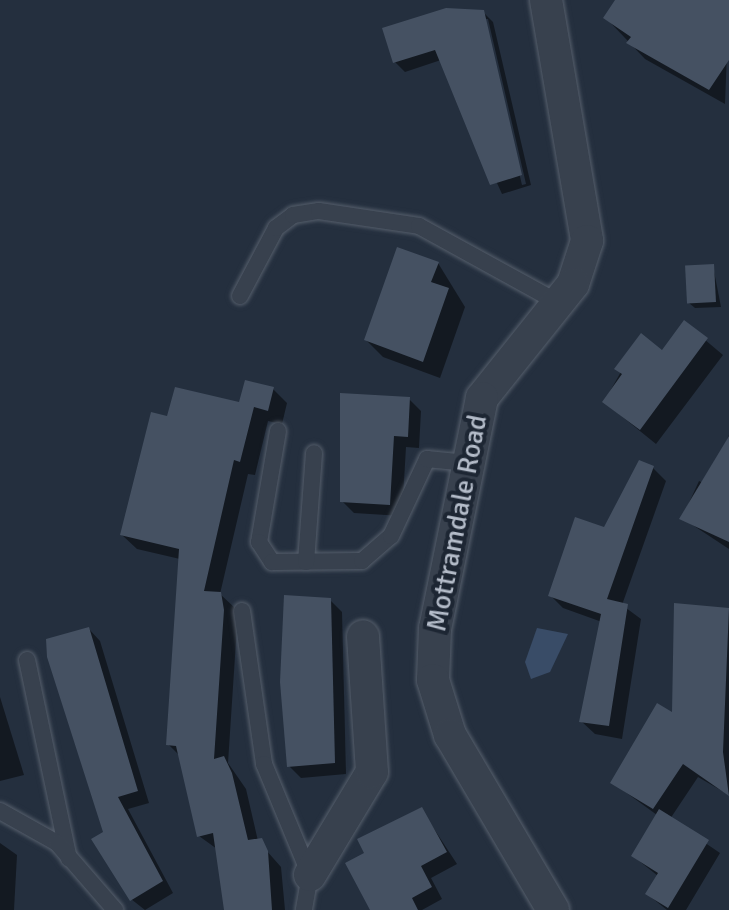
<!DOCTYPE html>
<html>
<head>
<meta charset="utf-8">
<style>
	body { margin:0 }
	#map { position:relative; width:729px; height:910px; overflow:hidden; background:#242f3e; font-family:Signika,sans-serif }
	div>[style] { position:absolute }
	.water>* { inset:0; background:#394c67 }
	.shadow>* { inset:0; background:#0007 }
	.building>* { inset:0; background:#455162; transform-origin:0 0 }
	.roads { filter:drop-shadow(0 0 2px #565f6c) drop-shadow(0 0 2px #565f6c) }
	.service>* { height:16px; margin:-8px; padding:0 8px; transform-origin:8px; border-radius:8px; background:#38414e }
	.minor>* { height:32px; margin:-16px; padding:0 16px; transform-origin:16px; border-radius:16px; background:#38414e }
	span { translate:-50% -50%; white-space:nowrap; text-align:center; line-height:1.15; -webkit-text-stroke:8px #1d2633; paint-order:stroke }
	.street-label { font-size:28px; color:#b4bcc9 }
</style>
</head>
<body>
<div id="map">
	<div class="water">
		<div style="clip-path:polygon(537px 628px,568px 634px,550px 672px,531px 679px,525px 662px)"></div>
	</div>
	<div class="shadow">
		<div style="clip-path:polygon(617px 0,729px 0,725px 104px,645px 59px,606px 18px)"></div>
		<div style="clip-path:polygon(evenodd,483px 12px,493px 22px,531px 185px,502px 194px,441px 60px,405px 72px,395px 62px,483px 12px,483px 19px,488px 19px,526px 184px,522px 185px,483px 19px)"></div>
		<div style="clip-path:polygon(438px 263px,465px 307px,440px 378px,383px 357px,366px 340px)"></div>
		<div style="clip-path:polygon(713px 266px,721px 307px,695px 308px,689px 303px)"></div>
		<div style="clip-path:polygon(685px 323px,723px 355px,656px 444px,604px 402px,641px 336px,663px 352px)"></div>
		<div style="clip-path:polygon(273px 389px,287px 403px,282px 424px,268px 421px,255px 475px,248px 474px,220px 594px,235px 608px,237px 626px,228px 763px,246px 789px,258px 841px,281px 867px,285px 910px,226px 910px,217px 849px,199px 836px,181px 757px,168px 744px,180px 559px,137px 549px,122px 535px,169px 418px,241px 405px)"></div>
		<div style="clip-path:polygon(409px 399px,421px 411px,419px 448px,406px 447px,402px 516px,354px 513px,342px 501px)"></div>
		<div style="clip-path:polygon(729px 435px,729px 549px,682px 518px,699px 481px,708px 485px)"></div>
		<div style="clip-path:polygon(653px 468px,666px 481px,622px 605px,641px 619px,622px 739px,595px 734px,581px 721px,602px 622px,563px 608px,550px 595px)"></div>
		<div style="clip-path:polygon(330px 600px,342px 612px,346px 774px,301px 778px,289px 766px)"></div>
		<div style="clip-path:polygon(676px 605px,729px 610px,729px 795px,698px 777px,670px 819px,720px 853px,686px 910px,667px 910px,647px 894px,658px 876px,633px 856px,657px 815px,613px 783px,673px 715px)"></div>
		<div style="clip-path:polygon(89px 629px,100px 641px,149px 803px,128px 809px,173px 893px,145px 910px,131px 899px,105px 833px)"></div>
		<div style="clip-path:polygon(0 697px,24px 775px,0 781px)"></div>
		<div style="clip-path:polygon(421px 809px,457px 864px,431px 878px,442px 899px,422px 910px,372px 910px,367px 854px)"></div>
		<div style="clip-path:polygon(0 843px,17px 855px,14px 910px,0 910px)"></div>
	</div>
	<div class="building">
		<div style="clip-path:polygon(615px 0,729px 0,729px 60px,709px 90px,626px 43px,631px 37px,603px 18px)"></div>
		<div style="clip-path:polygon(446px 8px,484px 10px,522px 175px,490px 185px,435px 50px,393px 63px,382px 28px)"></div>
		<div style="clip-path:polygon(397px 247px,439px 262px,431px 282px,449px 288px,423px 362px,364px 340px)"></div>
		<div style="left:714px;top:264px;width:38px;height:29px;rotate:87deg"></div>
		<div style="clip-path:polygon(684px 320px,708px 338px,640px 430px,602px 402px,622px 374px,614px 369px,641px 333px,662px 350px)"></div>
		<div style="clip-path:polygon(245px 380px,274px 387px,268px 411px,254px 407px,240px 462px,234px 460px,204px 591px,221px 592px,224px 610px,214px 759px,224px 756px,232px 773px,248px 840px,262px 838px,268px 851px,272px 910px,224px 910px,213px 833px,197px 837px,176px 746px,166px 745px,179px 549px,120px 535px,151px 412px,167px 416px,175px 387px,239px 402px)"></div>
		<div style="clip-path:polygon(340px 393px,410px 397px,408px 437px,394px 436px,390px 505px,340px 502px)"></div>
		<div style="clip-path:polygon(729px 436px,729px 542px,679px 519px)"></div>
		<div style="clip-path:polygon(639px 460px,654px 466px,607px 599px,628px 604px,609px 726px,579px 722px,601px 614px,548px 596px,575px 517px,604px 527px)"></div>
		<div style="clip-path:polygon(284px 595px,331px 598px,335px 763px,287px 767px,280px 682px)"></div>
		<div style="clip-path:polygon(674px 603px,729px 608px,723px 752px,729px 796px,683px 764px,653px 809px,610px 783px,657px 703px,672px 712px)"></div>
		<div style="clip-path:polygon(89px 627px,138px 791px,118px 797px,163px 881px,130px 901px,91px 839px,103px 832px,47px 657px,46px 639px)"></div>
		<div style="clip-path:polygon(422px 807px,447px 852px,421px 866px,432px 887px,412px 898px,418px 910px,370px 910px,345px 863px,364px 853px,357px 839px)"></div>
		<div style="clip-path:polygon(659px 809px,709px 840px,668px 908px,645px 894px,658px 873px,631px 856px)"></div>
	</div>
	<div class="roads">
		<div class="service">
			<div style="left:240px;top:296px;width:77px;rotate:-62.1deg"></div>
			<div style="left:276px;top:228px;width:21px;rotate:-37deg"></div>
			<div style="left:293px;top:215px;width:26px;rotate:-9deg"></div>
			<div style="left:319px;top:211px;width:101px;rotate:8.5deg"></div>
			<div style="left:419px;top:226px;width:158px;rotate:28.8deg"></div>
			<div style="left:278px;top:431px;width:113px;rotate:99.7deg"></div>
			<div style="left:259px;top:542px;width:24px;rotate:57deg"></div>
			<div style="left:272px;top:562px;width:90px;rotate:-0.6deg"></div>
			<div style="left:362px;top:561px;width:38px;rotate:-41deg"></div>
			<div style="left:391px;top:536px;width:85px;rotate:-64.9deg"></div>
			<div style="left:427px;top:459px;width:40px;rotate:5.7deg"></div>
			<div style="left:306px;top:562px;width:109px;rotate:-85.8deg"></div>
			<div style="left:242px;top:611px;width:155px;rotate:81.8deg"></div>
			<div style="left:264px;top:764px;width:120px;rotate:67.5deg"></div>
			<div style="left:310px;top:875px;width:36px;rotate:100deg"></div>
			<div style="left:27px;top:660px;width:203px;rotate:78.1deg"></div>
			<div style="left:0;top:811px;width:65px;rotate:29.3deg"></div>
			<div style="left:57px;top:843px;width:89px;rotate:49.1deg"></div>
		</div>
		<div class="minor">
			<div style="left:546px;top:0;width:244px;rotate:80.3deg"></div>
			<div style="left:587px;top:241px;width:45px;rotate:108deg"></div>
			<div style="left:573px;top:284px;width:146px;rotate:128.6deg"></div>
			<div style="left:482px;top:398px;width:235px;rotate:101.5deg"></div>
			<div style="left:435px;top:628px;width:52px;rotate:92.2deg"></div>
			<div style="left:433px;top:680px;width:58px;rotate:72.8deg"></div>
			<div style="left:450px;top:735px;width:203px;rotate:59.5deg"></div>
			<div style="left:310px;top:875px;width:120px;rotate:-59deg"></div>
			<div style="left:372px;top:772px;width:136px;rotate:-93.8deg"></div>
		</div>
	</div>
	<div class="street-label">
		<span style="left:457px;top:523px;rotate:-79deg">Mottramdale Road</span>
	</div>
</div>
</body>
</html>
